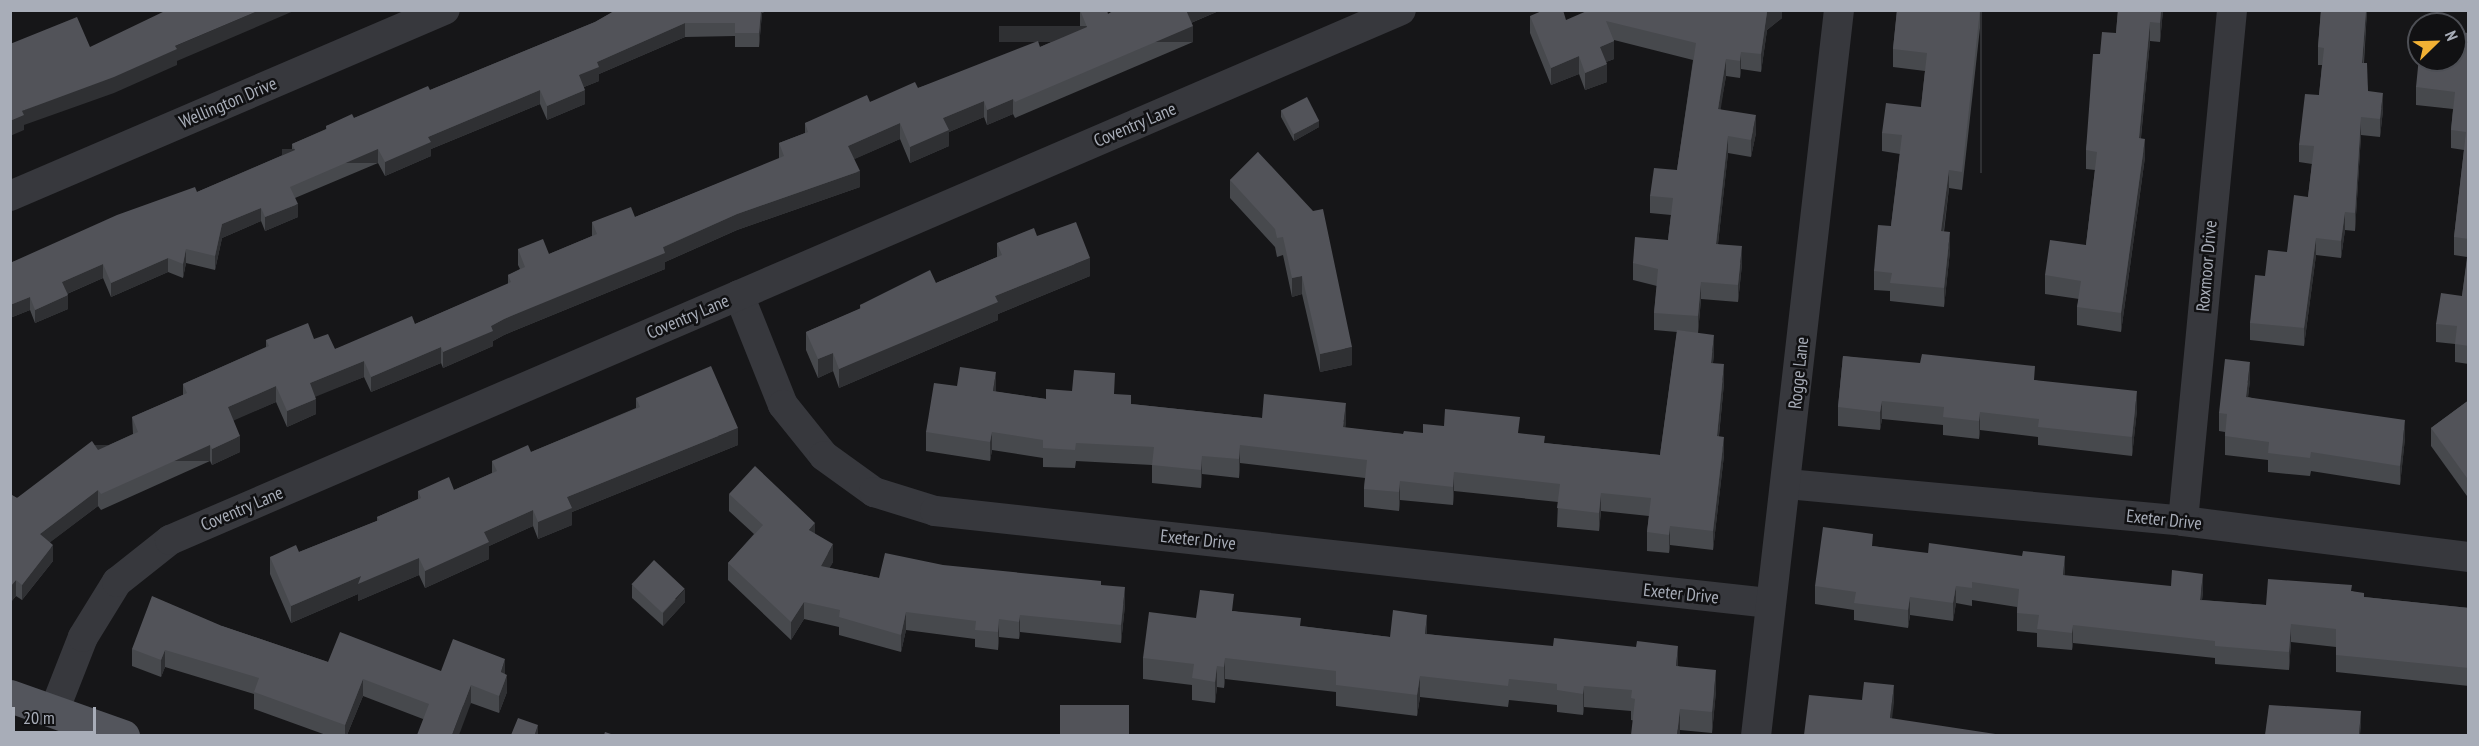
<!DOCTYPE html>
<html>
<head>
<meta charset="utf-8">
<style>
	body { margin:0 }
	#map { position:relative; width:2479px; height:746px; overflow:hidden; background:#161618; font-family:"PT Sans Narrow",sans-serif }
	div>[style] { position:absolute }
	.minor>* { height:30px; margin:-15px; padding:0 15px; transform-origin:15px; border-radius:15px; background:#37383d }
	.major>* { height:33px; margin:-16.5px; padding:0 16.5px; transform-origin:16.5px; border-radius:16.5px; background:#53555c }
	.wall>* { inset:0; background:#47494d }
	.shaded-wall>* { inset:0; background:#2f3033; transform-origin:0 0 }
	.building>* { inset:0; background:#525359; transform-origin:0 0 }
	span { translate:-50% -50%; white-space:nowrap; text-align:center; line-height:1.15; -webkit-text-stroke:5px #111113; paint-order:stroke }
	.street-label { font-size:18px; color:#a8adb8 }
	.frame { position:absolute; inset:0; border:12px solid #a8adb8; pointer-events:none }
	.north { position:absolute; left:2407px; top:12px; width:60px; height:60px; box-sizing:border-box; background:#111113; border:2px solid #4d4f55; border-radius:50%; rotate:67deg; font-size:16px; font-weight:700; line-height:24px; text-align:center; color:#a8adb8 }
	.north::after { content:''; display:block; margin:auto; width:21px; height:27px; background:#f2b134; clip-path:polygon(50% 0,100% 100%,50% 72%,0 100%) }
	.scale { position:absolute; left:12px; top:707px; width:84px; height:27px; box-sizing:border-box; border:3px solid #a8adb8; border-top:0; padding-left:8px; font-size:18px; line-height:21px; white-space:nowrap; color:#a8adb8; -webkit-text-stroke:4px #111113; paint-order:stroke }
</style>
</head>
<body>
<div id="map">
	<div class="minor">
		<div style="left:10px;top:196px;width:473px;rotate:-23.2deg"></div>
		<div style="left:739px;top:295px;width:118px;rotate:68.2deg"></div>
		<div style="left:783px;top:405px;width:65px;rotate:51.2deg"></div>
		<div style="left:824px;top:456px;width:62px;rotate:35.8deg"></div>
		<div style="left:874px;top:492px;width:64px;rotate:17.3deg"></div>
		<div style="left:935px;top:511px;width:838px;rotate:6.3deg"></div>
		<div style="left:1787px;top:484px;width:398px;rotate:5.3deg"></div>
		<div style="left:2183px;top:521px;width:287px;rotate:7.2deg"></div>
		<div style="left:2183px;top:521px;width:513px;rotate:-84.52deg"></div>
		<div style="left:54px;top:711px;width:79px;rotate:-68.6deg"></div>
		<div style="left:83px;top:637px;width:65px;rotate:-58.3deg"></div>
		<div style="left:117px;top:582px;width:68px;rotate:-38.4deg"></div>
		<div style="left:170px;top:540px;width:1340px;rotate:-23.29deg"></div>
		<div style="left:1756px;top:736px;width:731px;rotate:-83.48deg"></div>
	</div>
	<div class="major">
		<div style="left:10px;top:696px;width:120px;rotate:19.5deg"></div>
	</div>
	<div class="wall">
		<div style="clip-path:polygon(616px 10px,768px 10px,762px 13px,759px 47px,735px 47px,735px 36px,685px 37px,599px 74px,599px 81px,584px 87px,585px 104px,547px 120px,540px 104px,431px 149px,431px 156px,385px 176px,378px 163px,295px 198px,298px 217px,265px 231px,261px 221px,222px 238px,215px 270px,186px 263px,183px 278px,168px 272px,111px 297px,103px 278px,67px 294px,68px 309px,35px 323px,30px 310px,10px 318px,10px 263px,197px 192px,292px 151px,292px 144px,326px 129px,326px 126px,354px 118px,430px 90px,595px 22px)"></div>
		<div style="clip-path:polygon(1080px 10px,1108px 14px,1115px 10px,1221px 10px,1191px 23px,1193px 42px,1015px 118px,1013px 114px,987px 125px,984px 117px,949px 132px,949px 146px,910px 163px,900px 139px,854px 159px,860px 187px,737px 230px,665px 262px,665px 269px,504px 335px,493px 341px,493px 346px,443px 368px,441px 363px,371px 392px,364px 377px,315px 396px,316px 414px,287px 427px,276px 402px,233px 420px,240px 452px,212px 465px,210px 461px,101px 510px,98px 506px,50px 542px,53px 561px,22px 600px,16px 596px,10px 603px,10px 494px,17px 498px,98px 450px,133px 434px,132px 417px,183px 395px,183px 384px,266px 347px,266px 340px,314px 339px,335px 349px,415px 324px,508px 284px,508px 275px,520px 269px,518px 265px,518px 249px,549px 254px,592px 236px,592px 222px,635px 217px,779px 159px,779px 143px,805px 133px,805px 123px,870px 102px,918px 88px,1040px 47px,1081px 29px,1080px 26px)"></div>
		<div style="clip-path:polygon(1782px 10px,1782px 18px,1767px 30px,1761px 72px,1741px 69px,1740px 78px,1726px 76px,1720px 109px,1756px 133px,1751px 157px,1728px 153px,1718px 244px,1742px 264px,1738px 302px,1701px 299px,1698px 333px,1714px 353px,1713px 363px,1724px 383px,1719px 436px,1724px 455px,1713px 550px,1670px 545px,1669px 553px,1647px 551px,1647px 532px,1649px 516px,1601px 511px,1599px 531px,1557px 527px,1558px 502px,1454px 491px,1453px 505px,1400px 500px,1399px 511px,1364px 507px,1364px 489px,1365px 478px,1240px 463px,1239px 478px,1202px 474px,1201px 488px,1152px 483px,1152px 465px,1076px 461px,1075px 468px,1043px 467px,1043px 458px,992px 450px,990px 461px,926px 451px,926px 432px,957px 386px,1046px 399px,1115px 394px,1131px 404px,1262px 418px,1346px 422px,1345px 428px,1403px 434px,1423px 433px,1520px 434px,1545px 443px,1660px 455px,1677px 332px,1654px 330px,1654px 313px,1657px 286px,1633px 280px,1633px 263px,1668px 240px,1671px 215px,1650px 213px,1650px 196px,1677px 170px,1693px 60px,1614px 40px,1614px 59px,1606px 62px,1607px 82px,1585px 90px,1579px 74px,1551px 85px,1530px 33px,1530px 16px,1566px 20px)"></div>
		<div style="clip-path:polygon(1897px 10px,1982px 10px,1962px 190px,1949px 188px,1944px 232px,1950px 251px,1944px 307px,1890px 301px,1890px 291px,1874px 290px,1874px 271px,1891px 226px,1900px 154px,1882px 151px,1882px 133px,1921px 107px,1925px 71px,1893px 67px,1893px 49px)"></div>
		<div style="clip-path:polygon(2118px 10px,2163px 10px,2160px 42px,2150px 41px,2141px 138px,2145px 157px,2121px 332px,2077px 325px,2077px 307px,2079px 299px,2045px 294px,2045px 275px,2086px 245px,2095px 170px,2086px 169px,2086px 150px,2100px 54px,2116px 33px)"></div>
		<div style="clip-path:polygon(2321px 10px,2367px 10px,2364px 63px,2368px 91px,2383px 110px,2380px 137px,2361px 135px,2355px 231px,2345px 230px,2341px 258px,2316px 255px,2304px 346px,2250px 340px,2250px 323px,2265px 276px,2287px 252px,2308px 197px,2312px 164px,2299px 162px,2299px 145px,2319px 95px,2322px 65px,2318px 65px,2318px 47px)"></div>
		<div style="clip-path:polygon(2469px 33px,2469px 364px,2455px 362px,2455px 344px,2436px 342px,2436px 324px,2462px 296px,2467px 257px,2454px 255px,2454px 237px,2464px 150px,2451px 148px,2451px 130px,2453px 109px,2416px 105px,2416px 87px)"></div>
		<div style="clip-path:polygon(1281px 110px,1319px 127px,1294px 141px,1281px 117px)"></div>
		<div style="clip-path:polygon(1258px 152px,1352px 365px,1320px 372px,1302px 294px,1292px 297px,1283px 255px,1277px 257px,1275px 247px,1230px 198px,1230px 180px)"></div>
		<div style="clip-path:polygon(1037px 236px,1090px 276px,998px 314px,998px 320px,839px 388px,833px 371px,818px 378px,806px 350px,806px 332px,860px 309px,860px 305px,936px 283px,997px 257px,997px 243px)"></div>
		<div style="clip-path:polygon(1843px 356px,2035px 380px,2137px 410px,2132px 456px,2038px 445px,2038px 437px,1980px 430px,1979px 439px,1943px 435px,1943px 425px,1882px 419px,1880px 430px,1838px 426px,1838px 407px)"></div>
		<div style="clip-path:polygon(2250px 380px,2248px 397px,2405px 438px,2400px 485px,2311px 471px,2310px 476px,2268px 472px,2268px 460px,2225px 455px,2225px 432px,2219px 431px,2219px 413px)"></div>
		<div style="clip-path:polygon(636px 398px,738px 445px,572px 512px,572px 525px,538px 539px,533px 526px,489px 546px,489px 559px,425px 588px,419px 575px,358px 601px,358px 594px,291px 623px,270px 574px,270px 557px,299px 552px,377px 521px,377px 517px,418px 499px,418px 491px,454px 490px,492px 473px,492px 461px,531px 452px,636px 408px)"></div>
		<div style="clip-path:polygon(2469px 400px,2467px 496px,2431px 446px,2431px 428px)"></div>
		<div style="clip-path:polygon(729px 494px,815px 534px,833px 562px,829px 568px,879px 578px,1101px 585px,1125px 605px,1121px 643px,1020px 632px,1019px 639px,999px 637px,998px 650px,975px 647px,975px 639px,906px 630px,901px 652px,839px 635px,839px 627px,804px 619px,791px 640px,728px 580px,728px 563px,754px 534px,729px 511px)"></div>
		<div style="clip-path:polygon(1873px 546px,2065px 576px,2203px 591px,2202px 600px,2266px 605px,2352px 591px,2364px 597px,2469px 608px,2469px 686px,2336px 672px,2336px 647px,2291px 642px,2289px 670px,2215px 664px,2215px 658px,2073px 643px,2072px 650px,2037px 647px,2037px 633px,2017px 631px,2017px 607px,1972px 600px,1972px 606px,1956px 603px,1953px 621px,1910px 615px,1908px 628px,1854px 620px,1854px 610px,1815px 604px,1815px 586px)"></div>
		<div style="clip-path:polygon(632px 585px,685px 602px,663px 626px,632px 598px)"></div>
		<div style="clip-path:polygon(1234px 611px,1301px 626px,1390px 637px,1427px 634px,1678px 666px,1716px 691px,1712px 733px,1680px 730px,1631px 720px,1631px 711px,1584px 707px,1583px 715px,1557px 712px,1557px 705px,1509px 700px,1508px 707px,1420px 697px,1417px 716px,1336px 706px,1336px 692px,1225px 679px,1224px 688px,1217px 687px,1215px 703px,1192px 700px,1192px 685px,1143px 679px,1143px 658px,1196px 618px)"></div>
		<div style="clip-path:polygon(222px 626px,328px 662px,441px 671px,505px 674px,507px 692px,499px 713px,471px 703px,423px 719px,363px 696px,347px 735px,326px 735px,254px 709px,254px 694px,165px 667px,161px 677px,132px 666px,132px 649px)"></div>
	</div>
	<div class="shaded-wall">
		<div style="clip-path:polygon(260px 10px,296px 10px,177px 61px,177px 65px,114px 93px,24px 125px,24px 130px,10px 136px,10px 121px,22px 111px)"></div>
		<div style="clip-path:polygon(761px 10px,768px 10px,762px 13px,759px 47px,759px 33px)"></div>
		<div style="clip-path:polygon(1186px 10px,1221px 10px,1186px 25px)"></div>
		<div style="clip-path:polygon(1769px 10px,1782px 10px,1782px 18px,1767px 30px,1761px 72px,1761px 54px,1767px 12px)"></div>
		<div style="left:1980px;top:10px;width:2px;height:163px"></div>
		<div style="clip-path:polygon(2161px 10px,2163px 10px,2160px 42px,2160px 23px)"></div>
		<div style="clip-path:polygon(2366px 10px,2367px 10px,2362px 80px,2362px 63px)"></div>
		<div style="clip-path:polygon(2150px 22px,2150px 41px,2139px 156px,2139px 138px)"></div>
		<div style="clip-path:polygon(685px 23px,685px 37px,599px 74px,599px 81px,579px 89px,579px 75px,597px 62px)"></div>
		<div style="left:1193px;top:26px;width:16px;height:194px;rotate:90deg"></div>
		<div style="clip-path:polygon(1614px 41px,1614px 59px,1600px 64px,1600px 47px)"></div>
		<div style="clip-path:polygon(1741px 52px,1741px 69px,1740px 78px,1740px 61px)"></div>
		<div style="clip-path:polygon(1579px 56px,1579px 74px,1551px 85px,1551px 68px)"></div>
		<div style="clip-path:polygon(1726px 59px,1726px 76px,1718px 126px,1718px 109px)"></div>
		<div style="clip-path:polygon(1607px 64px,1607px 82px,1585px 90px,1585px 73px)"></div>
		<div style="clip-path:polygon(540px 90px,540px 104px,431px 149px,431px 156px,385px 176px,385px 162px,428px 137px)"></div>
		<div style="clip-path:polygon(585px 90px,585px 104px,547px 120px,547px 106px)"></div>
		<div style="clip-path:polygon(2383px 93px,2383px 110px,2380px 137px,2380px 119px)"></div>
		<div style="clip-path:polygon(1013px 99px,1013px 114px,987px 125px,987px 110px)"></div>
		<div style="clip-path:polygon(984px 101px,984px 117px,949px 132px,949px 146px,910px 163px,910px 147px,943px 118px)"></div>
		<div style="clip-path:polygon(1756px 115px,1756px 133px,1751px 157px,1751px 140px)"></div>
		<div style="clip-path:polygon(2361px 117px,2361px 135px,2355px 231px,2355px 213px)"></div>
		<div style="clip-path:polygon(1319px 121px,1319px 127px,1294px 141px,1294px 134px)"></div>
		<div style="clip-path:polygon(900px 123px,900px 139px,848px 162px,848px 146px)"></div>
		<div style="clip-path:polygon(1728px 136px,1728px 153px,1716px 261px,1716px 244px)"></div>
		<div style="clip-path:polygon(2145px 139px,2145px 157px,2121px 332px,2121px 313px)"></div>
		<div style="left:378px;top:149px;width:14px;height:96px;rotate:90deg"></div>
		<div style="clip-path:polygon(1949px 170px,1949px 188px,1941px 250px,1941px 231px)"></div>
		<div style="clip-path:polygon(860px 171px,860px 187px,737px 230px,665px 262px,665px 269px,504px 335px,493px 341px,493px 346px,443px 368px,443px 352px,504px 319px,737px 214px)"></div>
		<div style="clip-path:polygon(298px 204px,298px 217px,265px 231px,265px 217px)"></div>
		<div style="clip-path:polygon(261px 208px,261px 221px,222px 238px,215px 270px,215px 256px,222px 224px)"></div>
		<div style="clip-path:polygon(2345px 212px,2345px 230px,2341px 258px,2341px 241px)"></div>
		<div style="clip-path:polygon(1950px 232px,1950px 251px,1944px 307px,1944px 288px)"></div>
		<div style="clip-path:polygon(2316px 238px,2316px 255px,2304px 346px,2304px 328px)"></div>
		<div style="clip-path:polygon(1742px 246px,1742px 264px,1738px 302px,1738px 285px)"></div>
		<div style="clip-path:polygon(186px 249px,186px 263px,183px 278px,183px 264px)"></div>
		<div style="clip-path:polygon(168px 258px,168px 272px,111px 297px,111px 283px)"></div>
		<div style="clip-path:polygon(1090px 258px,1090px 276px,998px 314px,998px 320px,839px 388px,839px 369px,995px 296px)"></div>
		<div style="clip-path:polygon(103px 264px,103px 278px,62px 296px,62px 282px)"></div>
		<div style="clip-path:polygon(1302px 276px,1302px 294px,1292px 297px,1292px 278px)"></div>
		<div style="clip-path:polygon(1701px 282px,1701px 299px,1698px 333px,1698px 316px)"></div>
		<div style="clip-path:polygon(68px 295px,68px 309px,35px 323px,35px 310px)"></div>
		<div style="clip-path:polygon(30px 297px,30px 310px,10px 318px,10px 305px)"></div>
		<div style="clip-path:polygon(1714px 335px,1714px 353px,1711px 381px,1711px 363px)"></div>
		<div style="clip-path:polygon(441px 347px,441px 363px,371px 392px,371px 377px)"></div>
		<div style="clip-path:polygon(1352px 347px,1352px 365px,1320px 372px,1320px 354px)"></div>
		<div style="clip-path:polygon(833px 353px,833px 371px,818px 378px,818px 359px)"></div>
		<div style="clip-path:polygon(364px 361px,364px 377px,310px 399px,310px 383px)"></div>
		<div style="clip-path:polygon(2250px 362px,2250px 380px,2246px 415px,2246px 397px)"></div>
		<div style="clip-path:polygon(1724px 364px,1724px 383px,1717px 454px,1717px 436px)"></div>
		<div style="clip-path:polygon(996px 372px,996px 391px,993px 410px,993px 391px)"></div>
		<div style="clip-path:polygon(276px 386px,276px 402px,228px 423px,228px 407px)"></div>
		<div style="clip-path:polygon(2137px 391px,2137px 410px,2132px 456px,2132px 437px)"></div>
		<div style="clip-path:polygon(316px 399px,316px 414px,287px 427px,287px 411px)"></div>
		<div style="clip-path:polygon(1882px 401px,1882px 419px,1880px 430px,1880px 412px)"></div>
		<div style="clip-path:polygon(1346px 403px,1346px 422px,1343px 446px,1343px 427px)"></div>
		<div style="clip-path:polygon(1980px 412px,1980px 430px,1979px 439px,1979px 421px)"></div>
		<div style="clip-path:polygon(2405px 420px,2405px 438px,2400px 485px,2400px 466px)"></div>
		<div style="clip-path:polygon(738px 428px,738px 445px,572px 512px,572px 525px,538px 539px,538px 522px,567px 497px)"></div>
		<div style="clip-path:polygon(992px 432px,992px 450px,990px 461px,990px 442px)"></div>
		<div style="clip-path:polygon(240px 436px,240px 452px,212px 465px,212px 449px)"></div>
		<div style="clip-path:polygon(1724px 437px,1724px 455px,1713px 550px,1713px 531px)"></div>
		<div style="left:210px;top:445px;width:16px;height:120px;rotate:90deg"></div>
		<div style="clip-path:polygon(1240px 445px,1240px 463px,1239px 478px,1239px 459px)"></div>
		<div style="clip-path:polygon(1202px 456px,1202px 474px,1201px 488px,1201px 470px)"></div>
		<div style="clip-path:polygon(1454px 472px,1454px 491px,1453px 505px,1453px 487px)"></div>
		<div style="left:2469px;top:477px;width:18px;height:2px;rotate:90deg"></div>
		<div style="clip-path:polygon(1400px 481px,1400px 500px,1399px 511px,1399px 492px)"></div>
		<div style="clip-path:polygon(98px 490px,98px 506px,40px 550px,40px 534px)"></div>
		<div style="clip-path:polygon(1601px 493px,1601px 511px,1599px 531px,1599px 513px)"></div>
		<div style="clip-path:polygon(533px 510px,533px 526px,489px 546px,489px 559px,425px 588px,425px 571px,484px 532px)"></div>
		<div style="clip-path:polygon(815px 523px,815px 540px,809px 530px)"></div>
		<div style="clip-path:polygon(1670px 526px,1670px 545px,1669px 553px,1669px 535px)"></div>
		<div style="clip-path:polygon(833px 544px,833px 562px,821px 584px,821px 566px)"></div>
		<div style="clip-path:polygon(53px 545px,53px 561px,22px 600px,22px 585px)"></div>
		<div style="clip-path:polygon(2065px 556px,2065px 573px,2063px 593px,2063px 575px)"></div>
		<div style="clip-path:polygon(419px 558px,419px 575px,358px 601px,358px 594px,291px 623px,291px 606px,361px 576px)"></div>
		<div style="clip-path:polygon(2203px 574px,2203px 591px,2200px 618px,2200px 600px)"></div>
		<div style="clip-path:polygon(16px 580px,16px 596px,10px 603px,10px 587px)"></div>
		<div style="clip-path:polygon(1956px 586px,1956px 603px,1953px 621px,1953px 603px)"></div>
		<div style="clip-path:polygon(1125px 587px,1125px 605px,1121px 643px,1121px 625px)"></div>
		<div style="clip-path:polygon(685px 589px,685px 602px,663px 626px,663px 613px)"></div>
		<div style="clip-path:polygon(1910px 597px,1910px 615px,1908px 628px,1908px 610px)"></div>
		<div style="clip-path:polygon(804px 602px,804px 619px,791px 640px,791px 622px)"></div>
		<div style="clip-path:polygon(906px 612px,906px 630px,901px 652px,901px 635px)"></div>
		<div style="clip-path:polygon(1020px 615px,1020px 632px,1019px 639px,1019px 622px)"></div>
		<div style="clip-path:polygon(1427px 615px,1427px 636px,1425px 634px)"></div>
		<div style="clip-path:polygon(999px 619px,999px 637px,998px 650px,998px 632px)"></div>
		<div style="clip-path:polygon(2291px 624px,2291px 642px,2289px 670px,2289px 652px)"></div>
		<div style="clip-path:polygon(2073px 625px,2073px 643px,2072px 650px,2072px 633px)"></div>
		<div style="clip-path:polygon(1678px 646px,1678px 667px,1676px 666px)"></div>
		<div style="clip-path:polygon(165px 650px,165px 667px,161px 677px,161px 660px)"></div>
		<div style="clip-path:polygon(1225px 658px,1225px 679px,1224px 688px,1224px 667px)"></div>
		<div style="clip-path:polygon(505px 659px,505px 676px,501px 672px)"></div>
		<div style="clip-path:polygon(1217px 666px,1217px 687px,1215px 703px,1215px 682px)"></div>
		<div style="clip-path:polygon(1716px 670px,1716px 691px,1712px 733px,1712px 712px)"></div>
		<div style="clip-path:polygon(507px 675px,507px 692px,499px 713px,499px 696px)"></div>
		<div style="clip-path:polygon(1420px 676px,1420px 697px,1417px 716px,1417px 695px)"></div>
		<div style="clip-path:polygon(363px 679px,363px 696px,347px 735px,345px 735px,345px 725px)"></div>
		<div style="clip-path:polygon(471px 685px,471px 703px,459px 735px,452px 735px)"></div>
		<div style="clip-path:polygon(1894px 685px,1894px 703px,1890px 735px,1890px 718px)"></div>
		<div style="clip-path:polygon(1584px 686px,1584px 707px,1583px 715px,1583px 694px)"></div>
		<div style="clip-path:polygon(1680px 709px,1680px 735px,1677px 735px)"></div>
		<div style="clip-path:polygon(2361px 711px,2361px 728px,2360px 735px,2359px 735px)"></div>
		<div style="clip-path:polygon(538px 725px,538px 735px,535px 734px)"></div>
	</div>
	<div class="building">
		<div style="clip-path:polygon(167px 10px,260px 10px,175px 46px,177px 49px,114px 77px,22px 111px,24px 115px,10px 121px,10px 44px,77px 17px,90px 47px)"></div>
		<div style="clip-path:polygon(616px 10px,761px 10px,759px 33px,735px 33px,735px 23px,685px 23px,597px 62px,599px 67px,579px 75px,585px 90px,547px 106px,540px 90px,428px 137px,431px 142px,385px 162px,378px 149px,290px 187px,298px 204px,265px 217px,261px 208px,222px 224px,215px 256px,186px 249px,183px 264px,168px 258px,111px 283px,103px 264px,62px 282px,68px 295px,35px 310px,30px 297px,10px 305px,10px 263px,117px 215px,195px 187px,197px 192px,295px 150px,292px 144px,327px 129px,326px 126px,352px 114px,354px 118px,428px 86px,430px 90px,595px 22px)"></div>
		<div style="clip-path:polygon(1080px 10px,1107px 10px,1108px 14px,1115px 10px,1186px 10px,1193px 26px,1015px 102px,1013px 99px,987px 110px,984px 101px,943px 118px,949px 130px,910px 147px,900px 123px,848px 146px,860px 171px,737px 214px,663px 247px,665px 253px,504px 319px,491px 326px,493px 331px,443px 352px,441px 347px,371px 377px,364px 361px,310px 383px,316px 399px,287px 411px,276px 386px,228px 407px,240px 436px,212px 449px,210px 445px,101px 494px,98px 490px,40px 534px,53px 545px,22px 585px,16px 580px,10px 587px,10px 494px,17px 498px,92px 441px,98px 450px,138px 432px,132px 417px,187px 393px,183px 384px,269px 346px,266px 340px,308px 323px,314px 339px,328px 334px,335px 349px,412px 316px,415px 324px,511px 282px,508px 275px,525px 267px,518px 249px,543px 239px,549px 254px,597px 234px,592px 222px,631px 207px,635px 217px,784px 156px,779px 143px,808px 132px,805px 123px,867px 95px,870px 102px,915px 82px,918px 88px,1038px 41px,1040px 47px,1087px 27px)"></div>
		<div style="clip-path:polygon(1544px 10px,1563px 10px,1566px 20px,1589px 10px,1769px 10px,1767px 12px,1761px 54px,1741px 52px,1740px 61px,1726px 59px,1718px 109px,1756px 115px,1751px 140px,1728px 136px,1716px 244px,1742px 246px,1738px 285px,1701px 282px,1698px 316px,1654px 313px,1658px 269px,1633px 263px,1635px 237px,1668px 240px,1673px 198px,1650px 196px,1654px 168px,1677px 170px,1696px 43px,1606px 21px,1614px 41px,1600px 47px,1607px 64px,1585px 73px,1579px 56px,1551px 68px,1530px 16px)"></div>
		<div style="clip-path:polygon(1897px 10px,1980px 10px,1962px 172px,1949px 170px,1941px 231px,1950px 232px,1944px 288px,1890px 283px,1892px 273px,1874px 271px,1878px 225px,1891px 226px,1902px 135px,1882px 133px,1886px 103px,1921px 107px,1927px 53px,1893px 49px)"></div>
		<div style="clip-path:polygon(2118px 10px,2161px 10px,2160px 23px,2150px 22px,2139px 138px,2145px 139px,2121px 313px,2077px 307px,2081px 281px,2045px 275px,2050px 240px,2086px 245px,2097px 152px,2086px 150px,2093px 54px,2100px 54px,2102px 32px,2116px 33px)"></div>
		<div style="clip-path:polygon(2321px 10px,2366px 10px,2362px 63px,2367px 63px,2368px 91px,2383px 93px,2380px 119px,2361px 117px,2355px 213px,2345px 212px,2341px 241px,2316px 238px,2304px 328px,2250px 323px,2255px 275px,2265px 276px,2268px 250px,2287px 252px,2294px 195px,2308px 197px,2314px 146px,2299px 145px,2305px 94px,2319px 95px,2324px 48px,2318px 47px)"></div>
		<div style="clip-path:polygon(2455px 32px,2469px 33px,2469px 239px,2454px 237px,2466px 132px,2451px 130px,2455px 92px,2416px 87px,2419px 57px,2419px 60px,2455px 60px)"></div>
		<div style="left:1307px;top:97px;width:27px;height:29px;rotate:63deg"></div>
		<div style="clip-path:polygon(1258px 152px,1313px 211px,1323px 209px,1352px 347px,1320px 354px,1302px 276px,1292px 278px,1283px 237px,1277px 238px,1275px 229px,1230px 180px)"></div>
		<div style="clip-path:polygon(1076px 222px,1090px 258px,995px 296px,998px 302px,839px 369px,833px 353px,818px 359px,806px 332px,861px 308px,860px 305px,930px 270px,936px 283px,1002px 255px,997px 243px,1034px 228px,1037px 236px)"></div>
		<div style="clip-path:polygon(2469px 246px,2469px 346px,2455px 344px,2457px 326px,2436px 324px,2441px 293px,2462px 296px)"></div>
		<div style="clip-path:polygon(1677px 330px,1714px 335px,1711px 363px,1724px 364px,1717px 436px,1724px 437px,1713px 531px,1670px 526px,1669px 535px,1647px 532px,1651px 498px,1601px 493px,1599px 513px,1557px 508px,1560px 484px,1454px 472px,1453px 487px,1400px 481px,1399px 492px,1364px 489px,1367px 460px,1240px 445px,1239px 459px,1202px 456px,1201px 470px,1152px 465px,1154px 447px,1076px 443px,1075px 450px,1043px 448px,1043px 440px,992px 432px,990px 442px,926px 432px,934px 383px,957px 386px,960px 367px,996px 372px,993px 391px,1046px 399px,1046px 389px,1072px 391px,1074px 370px,1115px 373px,1114px 394px,1131px 395px,1131px 404px,1262px 418px,1264px 394px,1346px 403px,1343px 427px,1403px 434px,1404px 431px,1423px 433px,1423px 424px,1444px 426px,1445px 409px,1520px 417px,1518px 433px,1545px 436px,1544px 443px,1660px 455px)"></div>
		<div style="clip-path:polygon(1922px 354px,2035px 366px,2034px 380px,2137px 391px,2132px 437px,2038px 427px,2039px 419px,1980px 412px,1979px 421px,1943px 417px,1944px 407px,1882px 401px,1880px 412px,1838px 407px,1843px 356px,1920px 363px)"></div>
		<div style="clip-path:polygon(2225px 359px,2250px 362px,2246px 397px,2405px 420px,2400px 466px,2311px 452px,2310px 458px,2268px 453px,2269px 442px,2225px 436px,2227px 414px,2219px 413px)"></div>
		<div style="clip-path:polygon(711px 366px,738px 428px,567px 497px,572px 508px,538px 522px,533px 510px,484px 532px,489px 542px,425px 571px,419px 558px,358px 584px,361px 576px,291px 606px,270px 557px,296px 545px,299px 552px,379px 520px,377px 517px,421px 498px,418px 491px,449px 477px,454px 490px,497px 471px,492px 461px,528px 445px,531px 452px,640px 407px,636px 398px)"></div>
		<div style="clip-path:polygon(2469px 400px,2469px 477px,2467px 478px,2431px 428px)"></div>
		<div style="clip-path:polygon(755px 466px,815px 523px,809px 530px,833px 544px,821px 566px,879px 578px,885px 553px,943px 565px,1101px 581px,1101px 585px,1125px 587px,1121px 625px,1020px 615px,1019px 622px,999px 619px,998px 632px,975px 630px,976px 621px,906px 612px,901px 635px,839px 617px,840px 610px,804px 602px,791px 622px,728px 563px,763px 525px,729px 494px)"></div>
		<div style="clip-path:polygon(1823px 527px,1873px 534px,1872px 546px,1928px 553px,1929px 543px,2022px 556px,2023px 551px,2065px 556px,2063px 575px,2171px 586px,2172px 570px,2203px 574px,2200px 600px,2266px 605px,2268px 579px,2352px 585px,2351px 591px,2364px 593px,2364px 597px,2469px 608px,2469px 668px,2336px 655px,2336px 629px,2291px 624px,2289px 652px,2215px 646px,2215px 641px,2073px 625px,2072px 633px,2037px 629px,2039px 615px,2017px 613px,2019px 589px,1972px 582px,1972px 588px,1956px 586px,1953px 603px,1910px 597px,1908px 610px,1854px 603px,1856px 592px,1815px 586px)"></div>
		<div style="left:654px;top:560px;width:42px;height:33px;rotate:43deg"></div>
		<div style="clip-path:polygon(1200px 590px,1234px 594px,1232px 611px,1301px 618px,1300px 626px,1390px 637px,1393px 610px,1427px 615px,1425px 634px,1553px 646px,1554px 638px,1636px 647px,1637px 641px,1678px 646px,1676px 666px,1716px 670px,1712px 712px,1680px 709px,1677px 735px,1631px 735px,1635px 699px,1631px 698px,1632px 690px,1584px 686px,1583px 694px,1557px 690px,1557px 684px,1509px 679px,1508px 686px,1420px 676px,1417px 695px,1336px 685px,1336px 671px,1225px 658px,1224px 667px,1217px 666px,1215px 682px,1192px 678px,1194px 664px,1143px 658px,1149px 612px,1196px 618px)"></div>
		<div style="clip-path:polygon(152px 596px,222px 626px,328px 662px,340px 632px,441px 671px,453px 639px,505px 659px,501px 672px,507px 675px,499px 696px,471px 685px,452px 735px,417px 735px,429px 704px,363px 679px,345px 725px,254px 692px,259px 678px,165px 650px,161px 660px,132px 649px)"></div>
		<div style="clip-path:polygon(1864px 682px,1894px 685px,1890px 718px,2002px 735px,1804px 735px,1809px 695px,1862px 700px)"></div>
		<div style="left:1129px;top:705px;width:30px;height:69px;rotate:90deg"></div>
		<div style="clip-path:polygon(2269px 705px,2361px 711px,2359px 735px,2265px 735px)"></div>
		<div style="clip-path:polygon(518px 718px,538px 725px,535px 734px,539px 735px,511px 735px)"></div>
		<div style="clip-path:polygon(605px 732px,614px 735px,604px 735px)"></div>
	</div>
	<div class="street-label">
		<span style="left:228px;top:103px;rotate:-23deg">Wellington Drive</span>
		<span style="left:1135px;top:125px;rotate:-23deg">Coventry Lane</span>
		<span style="left:2207px;top:266px;rotate:-85deg">Roxmoor Drive</span>
		<span style="left:688px;top:317px;rotate:-23deg">Coventry Lane</span>
		<span style="left:1799px;top:373px;rotate:-84deg">Rogge Lane</span>
		<span style="left:242px;top:509px;rotate:-23deg">Coventry Lane</span>
		<span style="left:2164px;top:520px;rotate:6deg">Exeter Drive</span>
		<span style="left:1198px;top:540px;rotate:6deg">Exeter Drive</span>
		<span style="left:1681px;top:594px;rotate:6deg">Exeter Drive</span>
	</div>
	<div class="frame"></div>
	<div class="north">N</div>
	<div class="scale">20 m</div>
</div>
</body>
</html>
